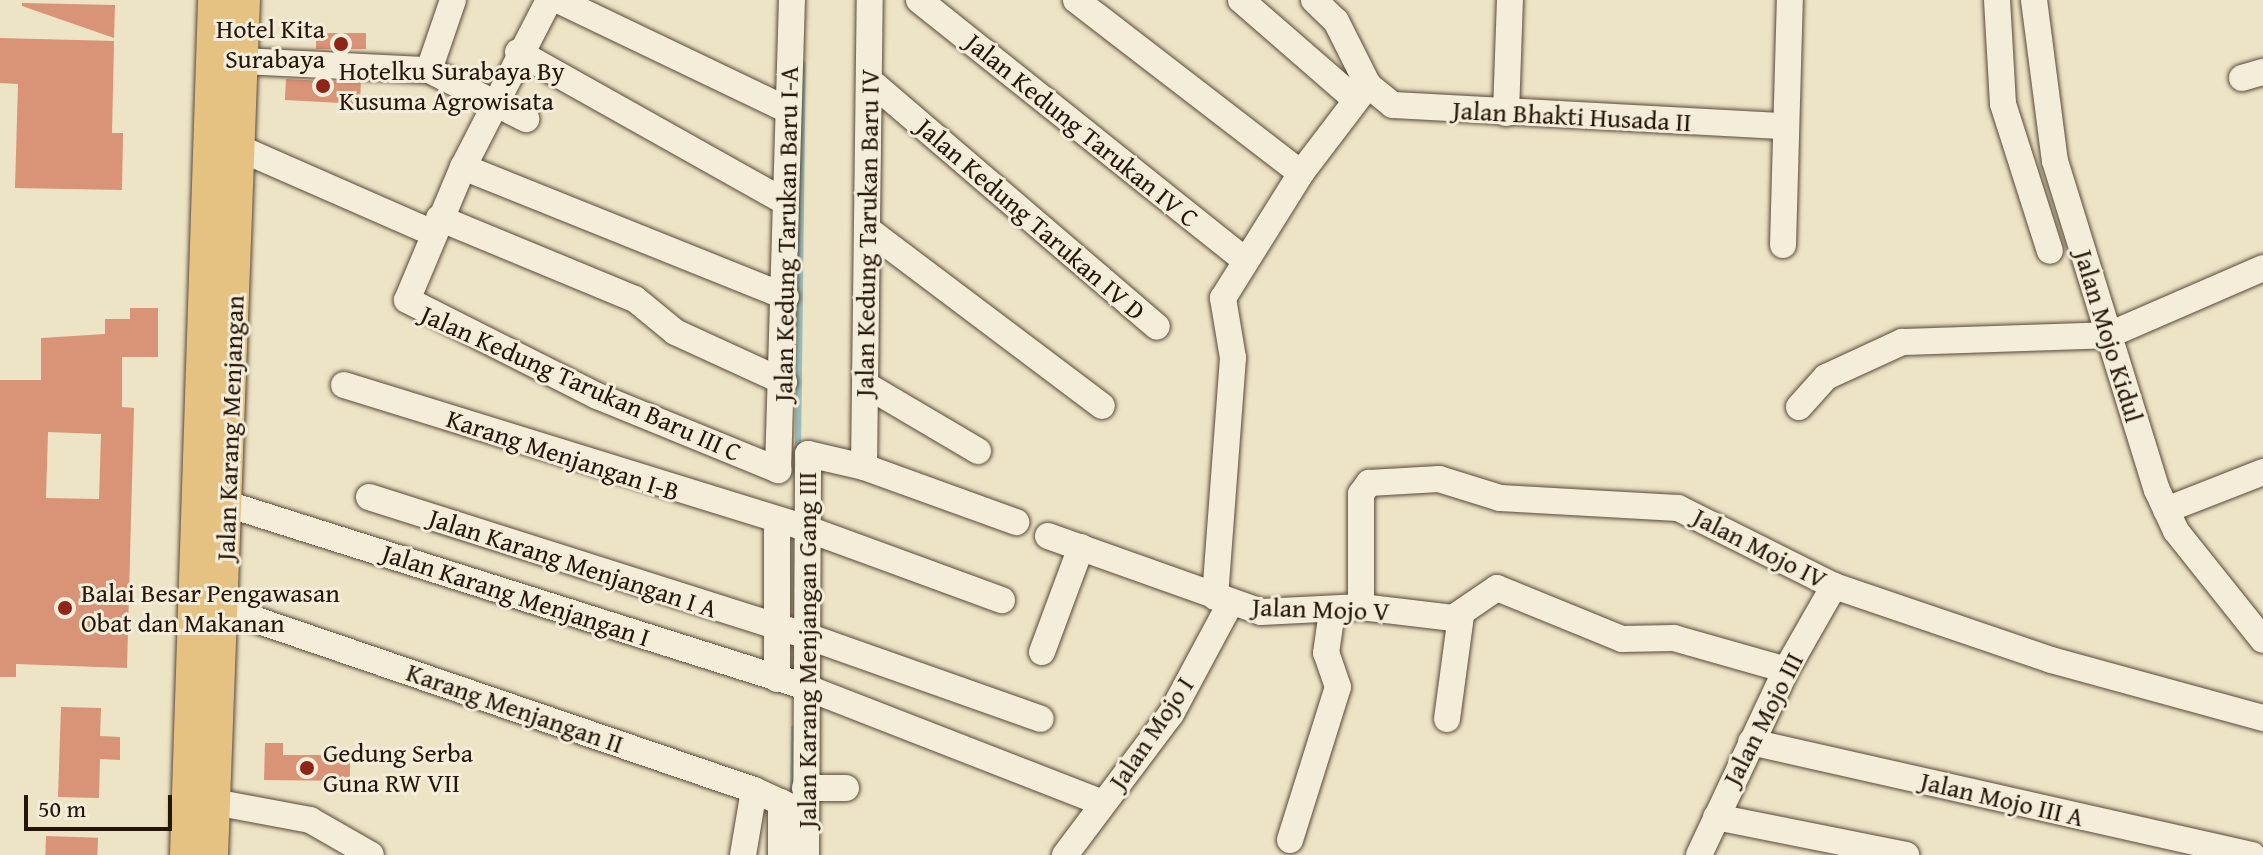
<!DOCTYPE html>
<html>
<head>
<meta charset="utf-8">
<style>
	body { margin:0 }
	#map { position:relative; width:2263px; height:855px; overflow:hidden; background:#ede3c5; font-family:"Gentium Book Plus",serif }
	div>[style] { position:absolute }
	.stream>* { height:6px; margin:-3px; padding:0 3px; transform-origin:3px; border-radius:3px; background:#9bbdbb }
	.building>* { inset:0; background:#d99377; transform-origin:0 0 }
	.roads { filter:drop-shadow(0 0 2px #584938) drop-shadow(0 0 2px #584938) }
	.minor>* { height:26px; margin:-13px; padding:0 13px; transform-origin:13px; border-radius:13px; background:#f3edd9 }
	.major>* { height:32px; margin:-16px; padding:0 16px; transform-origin:16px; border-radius:16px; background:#e6c282 }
	.dots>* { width:22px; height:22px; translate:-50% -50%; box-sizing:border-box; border:4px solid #f3edd9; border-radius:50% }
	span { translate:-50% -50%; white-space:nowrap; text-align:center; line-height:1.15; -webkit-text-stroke:6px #f3edd9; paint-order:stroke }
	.poi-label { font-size:26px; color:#261609 }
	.right { translate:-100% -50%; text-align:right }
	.left { translate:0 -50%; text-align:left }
	.street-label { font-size:26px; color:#261609 }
	.scale { position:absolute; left:24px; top:795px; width:148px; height:36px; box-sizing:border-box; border:4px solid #261609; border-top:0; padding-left:10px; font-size:24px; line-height:28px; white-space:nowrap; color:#261609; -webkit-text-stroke:6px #f3edd9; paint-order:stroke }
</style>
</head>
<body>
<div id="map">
	<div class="stream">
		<div style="left:798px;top:452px;width:388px;rotate:-89.3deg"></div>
		<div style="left:793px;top:800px;width:72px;rotate:-89.2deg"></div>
	</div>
	<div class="building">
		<div style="clip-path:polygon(22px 3px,115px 5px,114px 38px,22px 6px)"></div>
		<div style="left:316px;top:33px;width:50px;height:16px"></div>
		<div style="clip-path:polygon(0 38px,114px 41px,112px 133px,123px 133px,122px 190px,15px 188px,18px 84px,0 83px)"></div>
		<div style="left:286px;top:79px;width:75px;height:21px;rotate:3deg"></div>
		<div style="clip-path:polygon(evenodd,130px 308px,158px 308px,158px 357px,122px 357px,122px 407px,134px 408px,127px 668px,16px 664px,16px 677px,0 677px,0 380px,41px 380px,41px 338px,105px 334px,105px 319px,130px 319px,130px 308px,48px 432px,101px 434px,99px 499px,46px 498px,48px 432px)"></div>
		<div style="clip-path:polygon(61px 707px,101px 708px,100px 736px,120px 737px,120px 760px,100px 759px,99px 798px,58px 797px)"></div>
		<div style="clip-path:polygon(265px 743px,283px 743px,283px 755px,350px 755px,350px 781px,264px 780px)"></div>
		<div style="left:46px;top:836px;width:52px;height:19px;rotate:2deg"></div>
	</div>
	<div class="roads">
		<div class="minor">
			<div style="left:549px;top:0;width:188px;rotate:117.2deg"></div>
			<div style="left:463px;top:167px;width:144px;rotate:112.8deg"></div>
			<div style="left:407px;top:300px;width:213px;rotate:26.8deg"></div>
			<div style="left:597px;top:396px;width:196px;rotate:22.2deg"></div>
			<div style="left:778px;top:470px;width:470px;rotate:-88.3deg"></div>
			<div style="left:558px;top:0;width:253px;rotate:25.6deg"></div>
			<div style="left:919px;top:0;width:417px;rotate:38.6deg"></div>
			<div style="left:1076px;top:0;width:284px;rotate:37.6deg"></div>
			<div style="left:1241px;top:0;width:152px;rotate:41deg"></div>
			<div style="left:1314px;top:0;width:30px;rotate:44deg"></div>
			<div style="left:1336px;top:21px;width:72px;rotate:63.4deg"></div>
			<div style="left:1368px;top:85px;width:32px;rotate:39deg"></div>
			<div style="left:1393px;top:105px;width:393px;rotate:3.1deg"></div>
			<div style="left:1997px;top:0;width:104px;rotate:86.7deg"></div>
			<div style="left:2003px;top:104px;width:154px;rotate:72.3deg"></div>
			<div style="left:2034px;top:0;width:162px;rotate:82.6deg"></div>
			<div style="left:2055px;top:161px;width:344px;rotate:72.8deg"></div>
			<div style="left:2157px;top:490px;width:45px;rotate:65.1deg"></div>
			<div style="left:2176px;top:531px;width:139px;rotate:51.4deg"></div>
			<div style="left:518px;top:52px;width:306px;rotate:29.3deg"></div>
			<div style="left:242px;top:61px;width:187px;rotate:2.8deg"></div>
			<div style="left:429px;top:70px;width:109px;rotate:26.8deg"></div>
			<div style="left:429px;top:70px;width:74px;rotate:-71.1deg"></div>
			<div style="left:2242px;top:78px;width:22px;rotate:-16deg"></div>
			<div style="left:869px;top:80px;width:379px;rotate:40.6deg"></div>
			<div style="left:1506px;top:113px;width:113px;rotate:-88deg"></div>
			<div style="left:239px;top:148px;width:212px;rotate:23.7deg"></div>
			<div style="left:463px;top:167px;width:348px;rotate:21.9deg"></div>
			<div style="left:439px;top:218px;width:212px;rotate:22.5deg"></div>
			<div style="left:635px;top:299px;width:52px;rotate:39.5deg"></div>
			<div style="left:675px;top:332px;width:120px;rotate:24.6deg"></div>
			<div style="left:867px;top:229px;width:294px;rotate:37deg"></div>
			<div style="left:1783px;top:245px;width:245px;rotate:-88.4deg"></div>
			<div style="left:344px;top:385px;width:480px;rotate:17.2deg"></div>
			<div style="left:802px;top:527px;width:213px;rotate:20.1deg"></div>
			<div style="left:866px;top:385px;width:130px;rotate:30.5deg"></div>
			<div style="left:1799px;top:407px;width:40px;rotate:-48deg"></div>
			<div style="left:1826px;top:377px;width:84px;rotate:-24.7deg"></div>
			<div style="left:1902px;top:342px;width:207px;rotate:-1.9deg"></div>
			<div style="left:2109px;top:335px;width:168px;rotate:-23.5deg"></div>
			<div style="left:864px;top:467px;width:467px;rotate:-89.3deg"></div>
			<div style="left:369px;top:497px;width:456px;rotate:17.6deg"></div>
			<div style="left:804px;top:635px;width:251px;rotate:19.5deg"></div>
			<div style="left:227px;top:504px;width:601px;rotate:17.53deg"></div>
			<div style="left:800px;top:685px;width:324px;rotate:21.3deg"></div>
			<div style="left:2166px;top:510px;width:104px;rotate:-21.4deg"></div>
			<div style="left:777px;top:520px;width:159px;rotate:90deg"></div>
			<div style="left:1048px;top:536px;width:226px;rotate:19.6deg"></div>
			<div style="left:1261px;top:612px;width:100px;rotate:-2.9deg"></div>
			<div style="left:1361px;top:607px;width:93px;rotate:6.8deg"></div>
			<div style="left:1453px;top:618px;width:53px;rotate:-34.3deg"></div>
			<div style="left:1497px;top:588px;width:135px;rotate:22.2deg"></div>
			<div style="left:1622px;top:639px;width:52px;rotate:-1.1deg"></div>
			<div style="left:1674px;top:638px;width:116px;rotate:15.9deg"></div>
			<div style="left:1215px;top:597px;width:240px;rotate:-85.7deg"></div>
			<div style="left:1233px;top:358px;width:61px;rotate:-99.5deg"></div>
			<div style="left:1223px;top:298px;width:147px;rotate:-58deg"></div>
			<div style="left:1301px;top:173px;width:111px;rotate:-52.7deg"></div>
			<div style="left:1361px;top:607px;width:113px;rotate:-90deg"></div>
			<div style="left:1361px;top:494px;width:14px;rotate:-54deg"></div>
			<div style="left:1369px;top:483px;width:70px;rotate:-3.3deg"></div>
			<div style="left:1439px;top:479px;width:64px;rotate:17.3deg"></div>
			<div style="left:1500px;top:498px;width:178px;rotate:3.2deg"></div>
			<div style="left:1678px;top:508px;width:174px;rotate:26.6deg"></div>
			<div style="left:1834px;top:586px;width:229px;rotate:18.8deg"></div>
			<div style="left:2051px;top:660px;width:220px;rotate:15.3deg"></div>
			<div style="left:224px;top:609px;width:560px;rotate:18.86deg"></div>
			<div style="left:754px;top:790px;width:57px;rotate:24.8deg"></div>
			<div style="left:1042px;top:652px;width:112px;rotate:-69.6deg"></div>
			<div style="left:1447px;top:719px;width:104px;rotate:-82.3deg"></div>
			<div style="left:1751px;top:742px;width:514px;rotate:12.71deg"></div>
			<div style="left:805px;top:788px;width:41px"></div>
			<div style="left:214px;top:802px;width:98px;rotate:10.6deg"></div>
			<div style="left:310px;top:820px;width:70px;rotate:29.8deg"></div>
			<div style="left:781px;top:802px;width:53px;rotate:90deg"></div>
			<div style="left:1716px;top:817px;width:194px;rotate:11.3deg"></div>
			<div style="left:1290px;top:840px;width:160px;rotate:-72.6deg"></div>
			<div style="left:1338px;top:687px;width:36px;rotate:-109deg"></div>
			<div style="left:1326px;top:653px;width:41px;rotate:-81.7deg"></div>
			<div style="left:743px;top:855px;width:66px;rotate:-80.4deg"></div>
			<div style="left:806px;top:855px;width:401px;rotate:-89.7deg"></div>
			<div style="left:808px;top:454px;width:57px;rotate:13.1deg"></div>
			<div style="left:864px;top:467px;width:162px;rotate:19.9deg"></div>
			<div style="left:1065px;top:855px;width:176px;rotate:-53.1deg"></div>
			<div style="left:1171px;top:714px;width:125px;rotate:-61.8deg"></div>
			<div style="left:1699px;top:855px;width:204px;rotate:-64.8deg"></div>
			<div style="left:1786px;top:670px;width:97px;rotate:-60.3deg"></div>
		</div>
		<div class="major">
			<div style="left:186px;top:855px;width:855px;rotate:-88.12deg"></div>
			<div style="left:212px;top:855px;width:856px;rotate:-87.86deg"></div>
		</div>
	</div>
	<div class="dots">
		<div style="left:341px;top:44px;background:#8f2418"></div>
		<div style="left:323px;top:86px;background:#8f2418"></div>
		<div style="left:65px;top:608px;background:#8f2418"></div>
		<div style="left:307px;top:768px;background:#8f2418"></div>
	</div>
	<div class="poi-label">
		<span class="right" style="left:325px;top:44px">Hotel Kita<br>Surabaya</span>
		<span class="left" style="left:339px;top:86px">Hotelku Surabaya By<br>Kusuma Agrowisata</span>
		<span class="left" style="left:81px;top:608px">Balai Besar Pengawasan<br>Obat dan Makanan</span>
		<span class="left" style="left:323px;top:768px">Gedung Serba<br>Guna RW VII</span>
	</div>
	<div class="street-label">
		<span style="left:1572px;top:116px;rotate:3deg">Jalan Bhakti Husada II</span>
		<span style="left:1082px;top:130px;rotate:39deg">Jalan Kedung Tarukan IV C</span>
		<span style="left:1031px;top:219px;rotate:41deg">Jalan Kedung Tarukan IV D</span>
		<span style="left:867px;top:233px;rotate:-89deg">Jalan Kedung Tarukan Baru IV</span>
		<span style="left:786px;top:234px;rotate:-89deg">Jalan Kedung Tarukan Baru I-A</span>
		<span style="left:2109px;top:336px;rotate:73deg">Jalan Mojo Kidul</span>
		<span style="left:581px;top:383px;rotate:24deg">Jalan Kedung Tarukan Baru III C</span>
		<span style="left:230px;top:428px;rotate:-88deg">Jalan Karang Menjangan</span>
		<span style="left:563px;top:455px;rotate:18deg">Karang Menjangan I-B</span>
		<span style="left:1760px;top:548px;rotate:27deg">Jalan Mojo IV</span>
		<span style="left:573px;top:563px;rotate:18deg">Jalan Karang Menjangan I A</span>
		<span style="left:516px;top:595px;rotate:18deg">Jalan Karang Menjangan I</span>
		<span style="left:1321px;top:609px;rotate:2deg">Jalan Mojo V</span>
		<span style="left:807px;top:650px;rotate:-90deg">Jalan Karang Menjangan Gang III</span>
		<span style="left:515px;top:708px;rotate:19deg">Karang Menjangan II</span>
		<span style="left:1763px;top:719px;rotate:-63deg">Jalan Mojo III</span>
		<span style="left:1151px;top:733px;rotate:-56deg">Jalan Mojo I</span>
		<span style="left:2002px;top:799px;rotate:13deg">Jalan Mojo III A</span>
	</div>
	<div class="scale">50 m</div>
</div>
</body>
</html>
